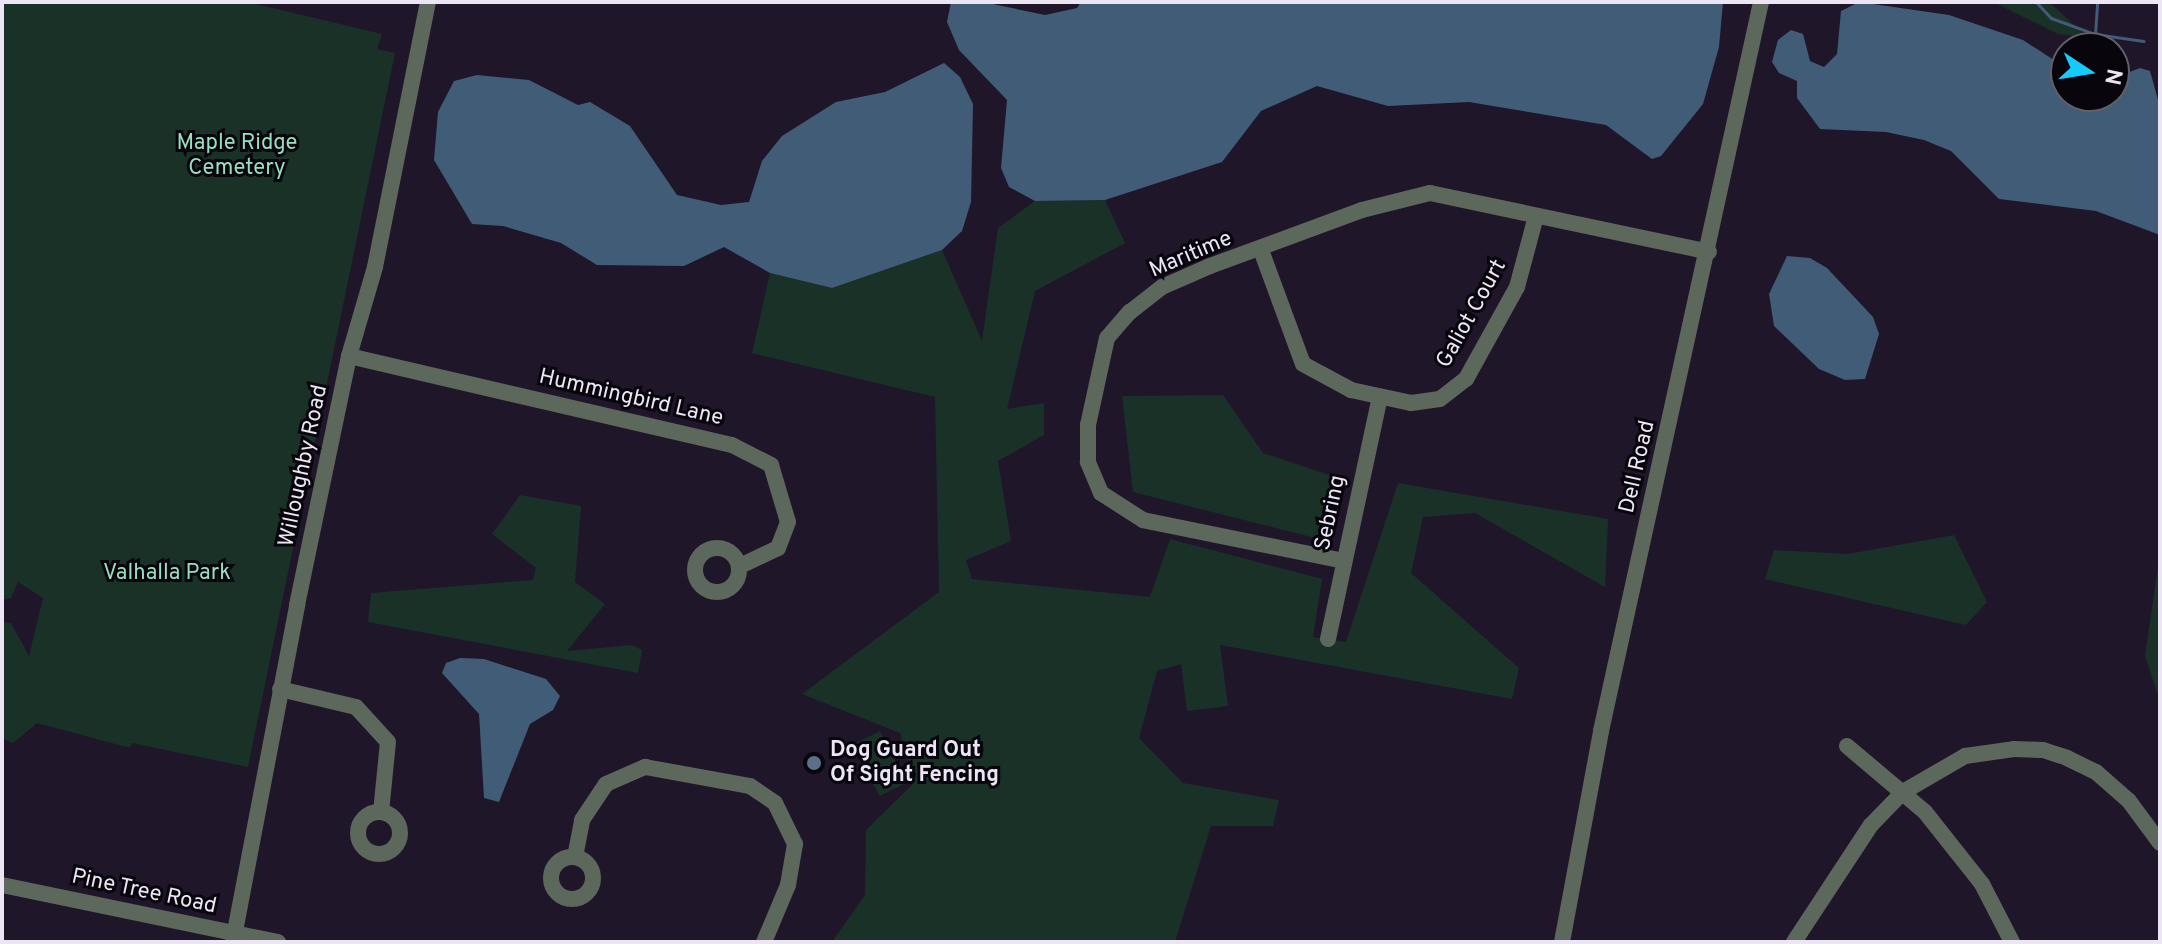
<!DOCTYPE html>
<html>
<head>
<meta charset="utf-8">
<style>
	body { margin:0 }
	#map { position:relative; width:2162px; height:944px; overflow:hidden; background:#20162a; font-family:Overpass,sans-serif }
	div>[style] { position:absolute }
	.green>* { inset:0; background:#1a3127; transform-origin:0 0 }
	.water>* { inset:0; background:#415c76 }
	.stream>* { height:3px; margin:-1.5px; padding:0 1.5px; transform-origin:1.5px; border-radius:1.5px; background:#415c76 }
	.minor>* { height:16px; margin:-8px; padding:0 8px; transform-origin:8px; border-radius:8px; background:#5c685b }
	.minor>.ring { margin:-8px; padding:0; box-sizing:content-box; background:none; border:16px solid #5c685b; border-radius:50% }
	.dots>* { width:22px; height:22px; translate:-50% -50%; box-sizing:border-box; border:4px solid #08050c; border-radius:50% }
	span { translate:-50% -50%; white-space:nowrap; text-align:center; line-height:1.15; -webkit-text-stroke:6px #08050c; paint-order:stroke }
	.park-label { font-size:22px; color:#98dfbf }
	.street-label { font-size:22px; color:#ece6f4 }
	.poi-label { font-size:22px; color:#ece6f4; font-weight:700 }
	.left { translate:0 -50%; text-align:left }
	.frame { position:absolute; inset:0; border:4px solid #ece6f4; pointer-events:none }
	.north { position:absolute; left:2050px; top:32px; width:80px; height:80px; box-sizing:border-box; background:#08050c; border:2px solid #635f69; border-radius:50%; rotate:102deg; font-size:22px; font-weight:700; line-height:32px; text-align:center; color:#ece6f4 }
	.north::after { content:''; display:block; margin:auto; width:28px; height:36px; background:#16cafb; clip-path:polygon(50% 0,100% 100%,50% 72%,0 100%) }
</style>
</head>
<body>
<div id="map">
	<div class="green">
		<div style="clip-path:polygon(2px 2px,248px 2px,382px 34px,377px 49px,395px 53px,248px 767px,132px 743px,130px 748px,37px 723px,13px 743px,2px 738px,2px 622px,11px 623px,29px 656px,43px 598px,18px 582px,11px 598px,2px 600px)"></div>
		<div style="clip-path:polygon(1993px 2px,2049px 2px,2087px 37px,2058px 34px)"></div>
		<div style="clip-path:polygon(1105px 200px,1125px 243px,1035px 291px,1007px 409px,1044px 403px,1044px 435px,998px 461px,1011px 541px,966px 560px,972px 579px,1150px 597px,1170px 539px,1322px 579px,1313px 637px,1346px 642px,1398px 483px,1608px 519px,1605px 587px,1475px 513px,1423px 517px,1411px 573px,1519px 668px,1512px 699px,1220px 645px,1228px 706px,1187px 711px,1181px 664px,1157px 671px,1139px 738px,1183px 783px,1279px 800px,1273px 826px,1211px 826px,1175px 942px,832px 942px,865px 895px,866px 830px,915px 782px,900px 733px,802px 694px,939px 592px,935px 397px,752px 353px,770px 273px,832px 288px,942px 250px,982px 341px,998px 228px,1035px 201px)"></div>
		<div style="clip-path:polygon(1223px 395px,1263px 453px,1338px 478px,1323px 540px,1133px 492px,1122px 396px)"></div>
		<div style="clip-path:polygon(520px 495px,581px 506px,575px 582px,605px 604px,567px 651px,632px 645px,642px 650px,638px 673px,368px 622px,371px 593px,533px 580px,536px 568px,492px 534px)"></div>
		<div style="clip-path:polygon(1954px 535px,1987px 602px,1966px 625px,1765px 579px,1774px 550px,1848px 554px)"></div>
		<div style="clip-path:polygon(2160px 552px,2160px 701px,2145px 656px)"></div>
		<div style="left:880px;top:731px;width:58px;height:30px;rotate:63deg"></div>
	</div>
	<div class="water">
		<div style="clip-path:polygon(951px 2px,983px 2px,1045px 15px,1077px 8px,1081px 2px,1723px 2px,1719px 47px,1703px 104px,1661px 156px,1652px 159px,1606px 125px,1469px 102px,1388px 106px,1317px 86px,1261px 111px,1222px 162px,1105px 200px,1035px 201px,1009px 187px,1001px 168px,1007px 100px,959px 50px,947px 22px)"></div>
		<div style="clip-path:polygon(1859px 2px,1949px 15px,2023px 40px,2066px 68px,2066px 96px,2114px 96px,2114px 78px,2140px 68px,2150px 71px,2160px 107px,2160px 235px,2096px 211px,1999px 199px,1951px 151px,1924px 140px,1886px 132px,1820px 129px,1797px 98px,1797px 81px,1779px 73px,1772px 62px,1778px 40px,1791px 30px,1803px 34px,1810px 61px,1824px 67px,1837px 54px,1841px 11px)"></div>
		<div style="clip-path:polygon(944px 63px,960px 77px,973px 104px,971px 202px,962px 231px,942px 250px,832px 288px,770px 273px,724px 247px,684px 266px,597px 265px,561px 243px,503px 226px,472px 224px,434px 160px,438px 112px,454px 81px,477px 75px,529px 80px,578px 105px,590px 102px,630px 126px,677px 195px,721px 205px,749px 202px,762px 161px,782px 136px,836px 102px,885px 92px)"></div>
		<div style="clip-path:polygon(1787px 256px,1810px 258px,1827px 268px,1873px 317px,1879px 334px,1865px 379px,1845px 380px,1819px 369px,1774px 326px,1769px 294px)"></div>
		<div style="clip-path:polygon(460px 658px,484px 659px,546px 679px,560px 696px,553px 710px,530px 724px,499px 802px,484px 798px,479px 714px,442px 673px,446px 663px)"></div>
	</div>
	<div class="stream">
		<div style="left:2036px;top:2px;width:22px;rotate:47deg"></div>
		<div style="left:2051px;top:18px;width:47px;rotate:20deg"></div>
		<div style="left:2095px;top:34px;width:49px;rotate:8.3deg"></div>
		<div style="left:2095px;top:34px;width:32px;rotate:-86deg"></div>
	</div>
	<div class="minor">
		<div style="left:1261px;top:250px;width:121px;rotate:69.8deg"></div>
		<div style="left:1303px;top:364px;width:55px;rotate:28.4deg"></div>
		<div style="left:1351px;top:390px;width:61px;rotate:12.2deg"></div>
		<div style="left:1411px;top:403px;width:29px;rotate:-8deg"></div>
		<div style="left:1440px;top:399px;width:33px;rotate:-38deg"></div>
		<div style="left:1466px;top:379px;width:105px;rotate:-61deg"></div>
		<div style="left:1517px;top:287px;width:73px;rotate:-75deg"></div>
		<div style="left:349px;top:356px;width:393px;rotate:13.1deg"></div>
		<div style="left:732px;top:445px;width:44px;rotate:27.1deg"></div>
		<div style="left:771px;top:465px;width:59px;rotate:73.4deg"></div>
		<div style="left:788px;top:522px;width:28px;rotate:111deg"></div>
		<div style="left:778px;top:548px;width:42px;rotate:154.7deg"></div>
		<div class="ring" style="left:695px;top:548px;width:28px;height:28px"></div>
		<div style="left:1344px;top:561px;width:205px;rotate:-168.5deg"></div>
		<div style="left:1143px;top:520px;width:50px;rotate:-147.3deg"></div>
		<div style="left:1101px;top:493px;width:34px;rotate:-113deg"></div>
		<div style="left:1088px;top:462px;width:37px;rotate:-90deg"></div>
		<div style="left:1088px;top:425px;width:89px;rotate:-77.7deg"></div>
		<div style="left:1107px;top:338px;width:35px;rotate:-49deg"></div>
		<div style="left:1130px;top:312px;width:41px;rotate:-38deg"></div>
		<div style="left:1162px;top:287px;width:52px;rotate:-23.6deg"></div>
		<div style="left:1210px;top:266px;width:162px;rotate:-20.2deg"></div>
		<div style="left:1362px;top:210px;width:70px;rotate:-14deg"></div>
		<div style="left:1430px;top:193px;width:285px;rotate:11.9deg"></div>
		<div style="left:1328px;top:639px;width:248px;rotate:-77.9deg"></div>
		<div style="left:280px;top:689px;width:78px;rotate:13.3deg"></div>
		<div style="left:356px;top:707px;width:47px;rotate:47.6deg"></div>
		<div style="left:388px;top:742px;width:70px;rotate:95.7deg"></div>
		<div style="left:1847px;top:746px;width:102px;rotate:40.2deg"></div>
		<div style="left:1925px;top:812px;width:92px;rotate:51.6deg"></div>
		<div style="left:1982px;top:884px;width:65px;rotate:62.7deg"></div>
		<div class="ring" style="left:358px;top:812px;width:26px;height:26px"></div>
		<div style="left:575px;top:857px;width:38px;rotate:-79deg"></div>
		<div style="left:582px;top:820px;width:43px;rotate:-56.3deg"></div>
		<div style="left:606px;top:784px;width:43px;rotate:-23.6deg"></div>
		<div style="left:645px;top:767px;width:107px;rotate:10.3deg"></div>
		<div style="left:750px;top:786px;width:30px;rotate:34deg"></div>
		<div style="left:775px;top:803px;width:46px;rotate:64deg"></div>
		<div style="left:795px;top:844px;width:42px;rotate:99.7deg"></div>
		<div style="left:788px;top:885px;width:62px;rotate:112.8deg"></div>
		<div class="ring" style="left:551px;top:857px;width:26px;height:26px"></div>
		<div style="left:2px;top:885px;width:282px;rotate:11.7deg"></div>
		<div style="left:233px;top:942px;width:343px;rotate:-79.2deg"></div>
		<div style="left:297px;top:605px;width:254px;rotate:-78.2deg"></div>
		<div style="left:349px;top:356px;width:93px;rotate:-73.7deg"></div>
		<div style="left:375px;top:267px;width:270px;rotate:-78.7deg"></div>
		<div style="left:1562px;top:942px;width:215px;rotate:-79.5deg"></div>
		<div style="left:1601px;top:731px;width:746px;rotate:-77.62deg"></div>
		<div style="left:1794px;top:942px;width:140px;rotate:-56.7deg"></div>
		<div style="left:1871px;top:825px;width:46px;rotate:-45.9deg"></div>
		<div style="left:1903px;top:792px;width:72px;rotate:-30.1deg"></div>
		<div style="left:1965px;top:756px;width:49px;rotate:-8.1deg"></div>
		<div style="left:2014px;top:749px;width:29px;rotate:2deg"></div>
		<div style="left:2043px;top:750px;width:25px;rotate:18deg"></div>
		<div style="left:2067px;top:758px;width:32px;rotate:26deg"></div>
		<div style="left:2096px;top:772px;width:44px;rotate:41.3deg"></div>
		<div style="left:2129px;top:801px;width:52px;rotate:53.6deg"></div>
	</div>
	<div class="dots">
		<div style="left:814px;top:763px;background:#5c6f8a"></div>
	</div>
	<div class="park-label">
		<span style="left:237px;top:156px">Maple Ridge<br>Cemetery</span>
		<span style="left:167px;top:574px">Valhalla Park</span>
	</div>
	<div class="street-label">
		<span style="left:1191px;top:255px;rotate:-23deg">Maritime</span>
		<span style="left:1472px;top:314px;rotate:-61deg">Galiot Court</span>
		<span style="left:631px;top:398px;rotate:13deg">Hummingbird Lane</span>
		<span style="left:304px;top:466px;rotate:-78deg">Willoughby Road</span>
		<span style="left:1638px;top:467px;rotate:-77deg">Dell Road</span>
		<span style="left:1331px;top:513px;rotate:-78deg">Sebring</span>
		<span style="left:144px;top:892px;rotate:12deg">Pine Tree Road</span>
	</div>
	<div class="poi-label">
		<span class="left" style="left:830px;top:763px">Dog Guard Out<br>Of Sight Fencing</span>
	</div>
	<div class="frame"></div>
	<div class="north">N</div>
</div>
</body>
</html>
